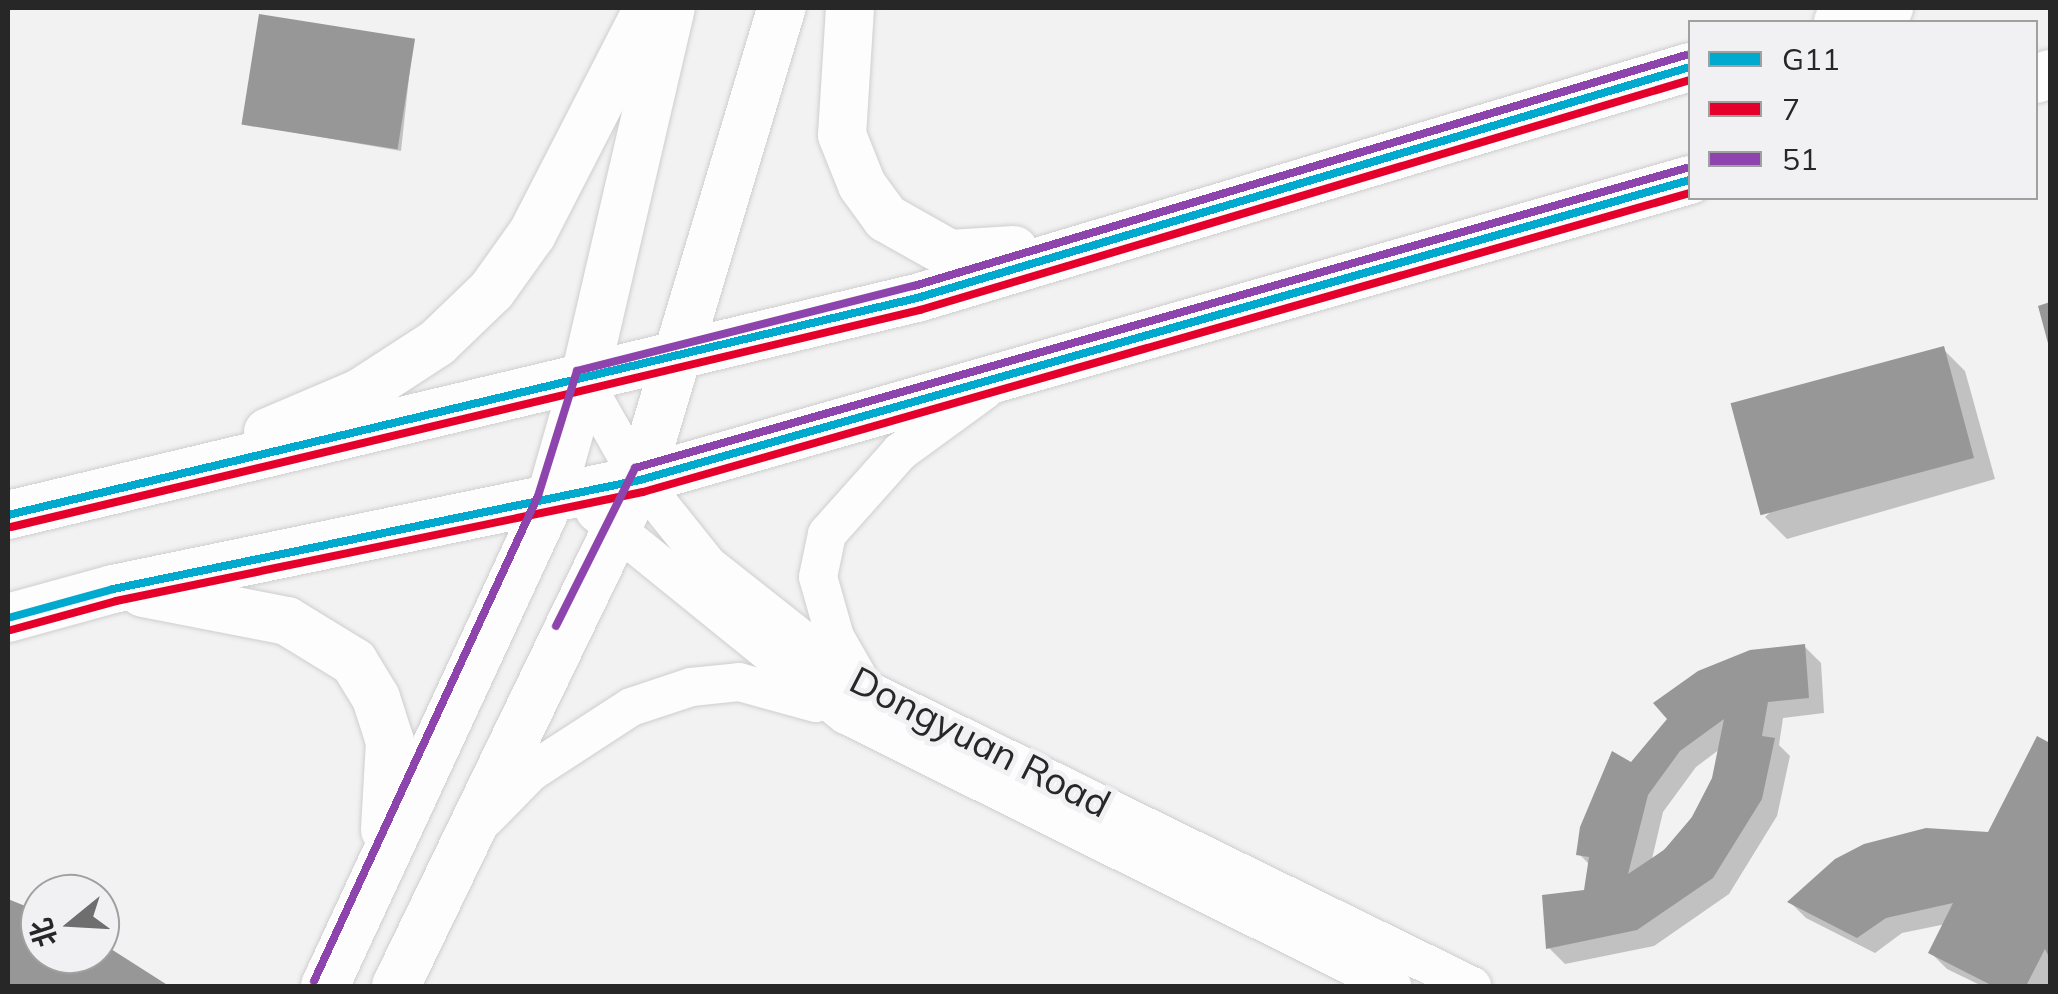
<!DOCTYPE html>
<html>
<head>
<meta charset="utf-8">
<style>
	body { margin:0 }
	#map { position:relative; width:2058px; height:994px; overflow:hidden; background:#f2f2f2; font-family:Mulish,"Noto Sans SC",sans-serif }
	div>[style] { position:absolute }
	.shadow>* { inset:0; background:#0003 }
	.building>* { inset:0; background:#979797; transform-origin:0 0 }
	.roads { filter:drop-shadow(0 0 2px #cecece) drop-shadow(0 0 2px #cecece) }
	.minor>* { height:38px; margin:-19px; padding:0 19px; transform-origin:19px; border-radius:19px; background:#fdfdfd }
	.major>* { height:48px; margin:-24px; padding:0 24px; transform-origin:24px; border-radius:24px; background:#fdfdfd }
	.bus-1>* { height:8px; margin:-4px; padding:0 4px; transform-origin:4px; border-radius:4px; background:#00a9ce }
	.bus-2>* { height:8px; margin:-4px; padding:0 4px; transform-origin:4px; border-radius:4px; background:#e4002b }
	.bus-3>* { height:8px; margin:-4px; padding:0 4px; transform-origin:4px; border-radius:4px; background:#8e44ad }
	span { translate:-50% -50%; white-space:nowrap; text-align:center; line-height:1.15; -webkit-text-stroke:10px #f1f1f3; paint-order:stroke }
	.street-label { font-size:38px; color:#272727 }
	.frame { position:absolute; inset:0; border:10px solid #272727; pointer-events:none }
	.legend { position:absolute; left:1688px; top:20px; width:350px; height:180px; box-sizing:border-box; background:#f1f1f3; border:2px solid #a0a0a1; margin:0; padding:12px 18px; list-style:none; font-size:30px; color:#272727 }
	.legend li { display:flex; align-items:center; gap:20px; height:50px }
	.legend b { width:50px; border:2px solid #a0a0a1 }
	.north { position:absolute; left:20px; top:874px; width:100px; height:100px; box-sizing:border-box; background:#f1f1f3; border:2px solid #a0a0a1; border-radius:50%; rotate:252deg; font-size:28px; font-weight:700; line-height:40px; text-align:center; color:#272727 }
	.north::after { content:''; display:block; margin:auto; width:35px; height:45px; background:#6e6e6e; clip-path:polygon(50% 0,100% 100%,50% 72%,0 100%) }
</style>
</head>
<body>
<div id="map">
	<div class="shadow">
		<div style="clip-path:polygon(413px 41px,401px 151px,245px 124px)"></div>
		<div style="clip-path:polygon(1943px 349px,1965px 371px,1995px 479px,1787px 539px,1765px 517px)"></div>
		<div style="clip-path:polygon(evenodd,1805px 647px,1821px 663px,1824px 713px,1783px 718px,1779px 745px,1790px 756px,1777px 816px,1729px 894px,1654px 946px,1565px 964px,1549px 948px,1586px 893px,1590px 865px,1579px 854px,1631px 765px,1805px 647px,1720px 749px,1714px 778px,1681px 836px,1652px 859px,1663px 812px,1696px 767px,1720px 749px)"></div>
		<div style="clip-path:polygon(2038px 740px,2050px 746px,2050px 986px,1982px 986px,1947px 969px,1931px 953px,1946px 924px,1902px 933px,1875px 953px,1806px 918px,1790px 902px,1990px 835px)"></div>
		<div style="clip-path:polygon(8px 904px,40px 916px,40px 954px,100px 954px,100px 949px,159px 986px,8px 986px)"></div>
	</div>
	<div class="building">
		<div style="left:259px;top:14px;width:158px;height:112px;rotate:9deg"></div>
		<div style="clip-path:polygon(2050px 302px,2050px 347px,2049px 347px,2038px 306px)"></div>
		<div style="left:1944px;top:346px;width:116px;height:221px;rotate:75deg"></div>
		<div style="clip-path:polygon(evenodd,1805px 644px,1809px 698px,1768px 702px,1762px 736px,1775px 738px,1762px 799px,1713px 878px,1637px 930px,1546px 949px,1542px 895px,1584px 890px,1589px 857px,1576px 855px,1580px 827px,1612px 751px,1631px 762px,1667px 719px,1653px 703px,1698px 671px,1750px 650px,1805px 644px,1724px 719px,1712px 778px,1692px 817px,1664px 850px,1628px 874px,1648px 795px,1680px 751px,1724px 719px)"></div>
		<div style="clip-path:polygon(2037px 736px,2050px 743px,2050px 959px,2045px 949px,2026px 986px,1993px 986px,1928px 953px,1953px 903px,1886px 918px,1857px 938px,1787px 902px,1835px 859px,1864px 844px,1926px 828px,1988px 832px)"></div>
		<div style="clip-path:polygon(8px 899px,40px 912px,40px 954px,100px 954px,100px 942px,169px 986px,8px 986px)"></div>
	</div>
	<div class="roads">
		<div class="minor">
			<div style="left:584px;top:381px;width:114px;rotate:60.5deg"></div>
			<div style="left:640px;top:480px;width:109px;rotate:51.3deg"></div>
			<div style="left:708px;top:565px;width:200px;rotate:38.3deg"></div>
			<div style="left:865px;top:689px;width:676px;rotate:26.07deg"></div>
			<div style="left:595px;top:512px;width:323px;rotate:39deg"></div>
			<div style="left:846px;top:715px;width:610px;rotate:26.4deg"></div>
			<div style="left:859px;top:679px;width:48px;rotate:-119.7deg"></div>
			<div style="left:835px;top:637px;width:62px;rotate:-105.8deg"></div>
			<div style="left:818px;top:577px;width:44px;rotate:-78.2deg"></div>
			<div style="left:827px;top:534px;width:110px;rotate:-48.3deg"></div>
			<div style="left:900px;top:452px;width:105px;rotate:-36.1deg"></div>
			<div style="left:486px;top:818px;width:64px;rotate:-45.6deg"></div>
			<div style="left:531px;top:772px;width:119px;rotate:-33deg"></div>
			<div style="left:631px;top:707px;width:63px;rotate:-18.4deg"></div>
			<div style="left:691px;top:687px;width:48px;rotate:-5.9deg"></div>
			<div style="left:739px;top:682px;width:80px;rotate:15.3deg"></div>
		</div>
		<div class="major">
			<div style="left:850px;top:8px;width:127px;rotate:93.6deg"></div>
			<div style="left:842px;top:135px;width:54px;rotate:68.2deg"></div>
			<div style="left:862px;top:185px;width:41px;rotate:54deg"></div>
			<div style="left:886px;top:218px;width:73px;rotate:29.4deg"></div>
			<div style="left:950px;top:254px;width:64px;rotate:-3.6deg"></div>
			<div style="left:1838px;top:22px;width:53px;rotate:-15.4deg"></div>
			<div style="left:2036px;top:79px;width:15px;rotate:-20deg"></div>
			<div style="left:268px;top:432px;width:100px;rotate:-23deg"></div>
			<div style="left:360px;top:393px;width:92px;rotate:-33deg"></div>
			<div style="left:437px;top:343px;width:76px;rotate:-43.9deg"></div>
			<div style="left:492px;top:290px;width:69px;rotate:-54.5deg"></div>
			<div style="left:532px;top:234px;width:254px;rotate:-62.8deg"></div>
			<div style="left:8px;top:515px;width:935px;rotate:-13.43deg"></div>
			<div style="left:917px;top:298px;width:807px;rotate:-16.64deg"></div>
			<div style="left:143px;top:593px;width:147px;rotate:11deg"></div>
			<div style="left:287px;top:621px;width:79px;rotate:31.5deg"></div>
			<div style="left:354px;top:662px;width:42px;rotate:58.6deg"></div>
			<div style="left:376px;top:698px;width:46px;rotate:72.3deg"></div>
			<div style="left:390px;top:742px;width:88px;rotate:93.3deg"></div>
			<div style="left:8px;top:618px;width:109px;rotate:-15.4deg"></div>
			<div style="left:113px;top:589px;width:538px;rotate:-11.69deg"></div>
			<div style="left:640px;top:480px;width:1092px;rotate:-15.95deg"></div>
			<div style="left:325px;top:986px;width:536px;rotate:-65.16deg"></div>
			<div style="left:550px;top:500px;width:124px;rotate:-74.1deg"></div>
			<div style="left:584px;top:381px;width:383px;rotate:-76.9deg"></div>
			<div style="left:396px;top:986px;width:562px;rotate:-64.26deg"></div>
			<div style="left:640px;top:480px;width:493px;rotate:-73.3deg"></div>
		</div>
	</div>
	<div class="bus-1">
		<div style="left:8px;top:515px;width:935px;rotate:-13.43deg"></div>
		<div style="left:917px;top:298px;width:807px;rotate:-16.64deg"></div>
		<div style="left:8px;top:618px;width:109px;rotate:-15.4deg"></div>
		<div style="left:113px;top:589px;width:538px;rotate:-11.69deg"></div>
		<div style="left:640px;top:480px;width:1092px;rotate:-15.95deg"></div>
	</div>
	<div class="bus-2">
		<div style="left:11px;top:527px;width:935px;rotate:-13.43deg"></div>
		<div style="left:920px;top:310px;width:804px;rotate:-16.63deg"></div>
		<div style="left:11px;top:630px;width:109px;rotate:-15.4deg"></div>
		<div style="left:116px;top:601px;width:538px;rotate:-11.69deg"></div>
		<div style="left:643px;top:492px;width:1089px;rotate:-15.94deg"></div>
	</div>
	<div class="bus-3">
		<div style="left:556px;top:626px;width:177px;rotate:-63.4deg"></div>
		<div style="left:635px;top:468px;width:1094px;rotate:-15.92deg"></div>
		<div style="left:314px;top:981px;width:534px;rotate:-65.21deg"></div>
		<div style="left:538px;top:496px;width:131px;rotate:-72.7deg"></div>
		<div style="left:577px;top:371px;width:348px;rotate:-14.2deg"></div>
		<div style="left:914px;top:286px;width:806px;rotate:-16.66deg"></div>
	</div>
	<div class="street-label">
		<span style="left:980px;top:742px;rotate:27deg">Dongyuan Road</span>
	</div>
	<div class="frame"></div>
	<ul class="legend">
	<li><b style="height:12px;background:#00a9ce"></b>G11</li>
	<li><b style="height:12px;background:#e4002b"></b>7</li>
	<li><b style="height:12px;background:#8e44ad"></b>51</li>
	</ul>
	<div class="north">北</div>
</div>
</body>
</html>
